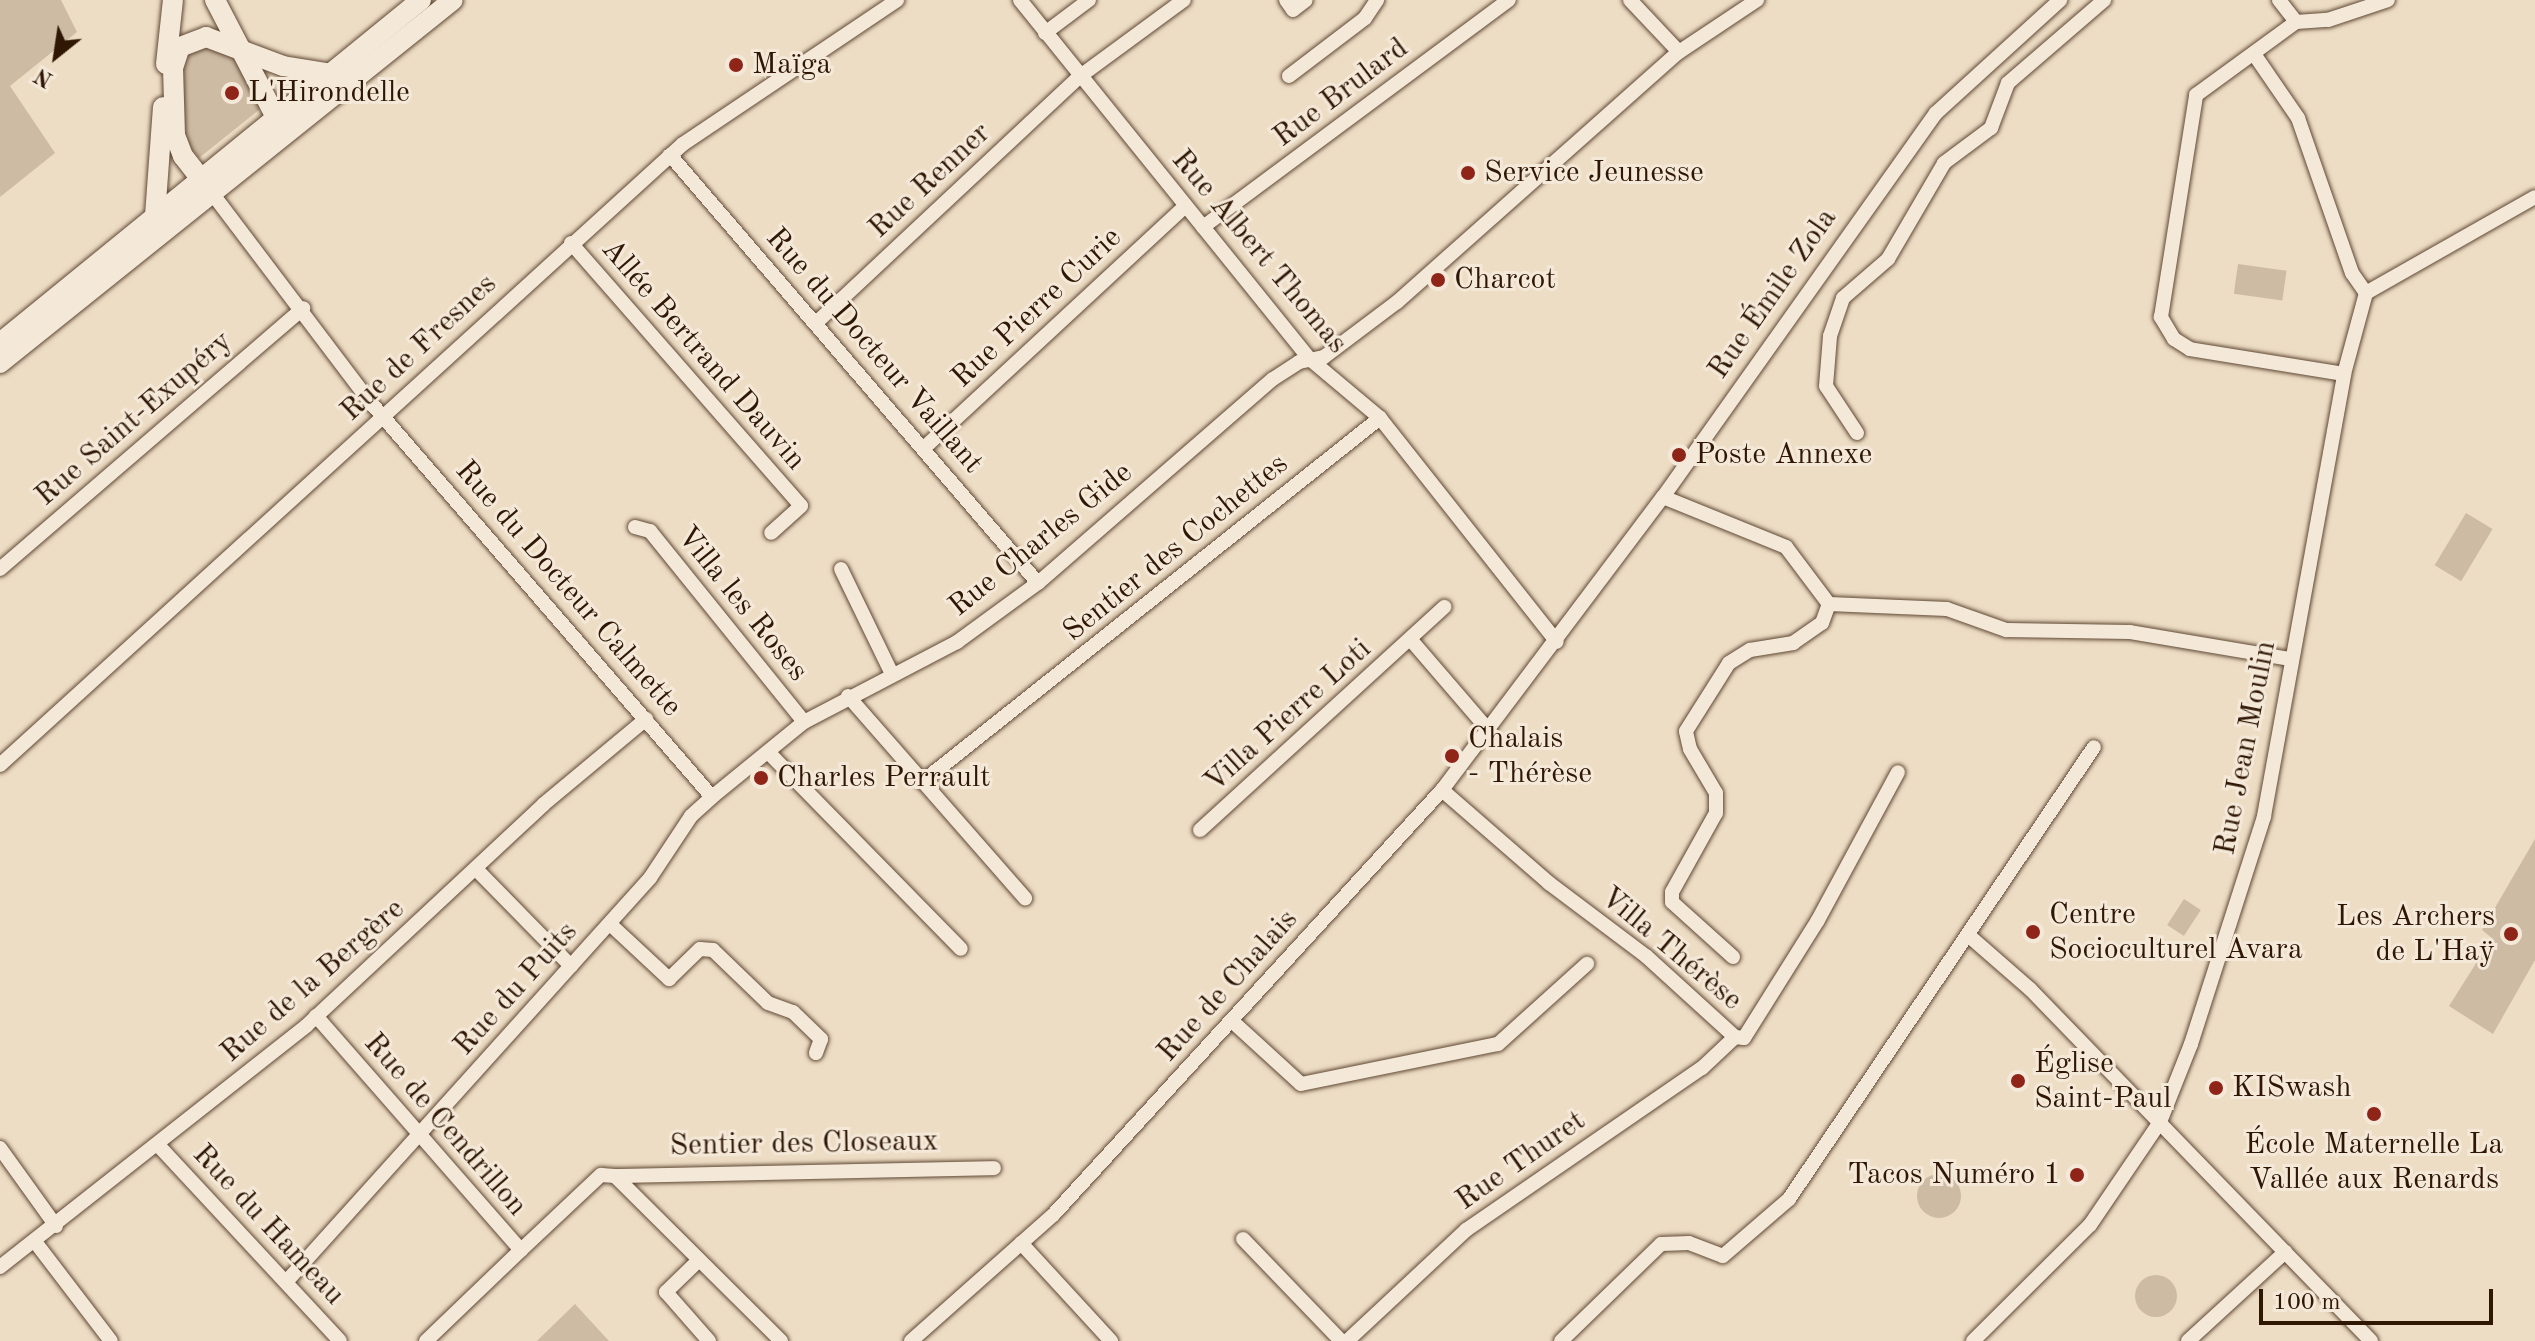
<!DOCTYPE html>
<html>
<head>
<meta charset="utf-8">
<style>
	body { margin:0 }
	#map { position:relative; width:2535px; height:1341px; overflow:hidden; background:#eeddc5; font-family:"Old Standard TT",serif }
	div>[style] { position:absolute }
	.green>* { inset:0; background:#cebba4; transform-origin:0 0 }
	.round { border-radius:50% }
	.roads { filter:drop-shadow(0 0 2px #5f4834) drop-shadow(0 0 2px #5f4834) }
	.street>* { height:14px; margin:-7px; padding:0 7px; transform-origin:7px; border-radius:7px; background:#f4e9d9 }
	.secondary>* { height:20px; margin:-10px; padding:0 10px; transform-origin:10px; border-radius:10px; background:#f4e9d9 }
	.dots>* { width:22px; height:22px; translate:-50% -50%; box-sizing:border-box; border:4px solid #f4e9d9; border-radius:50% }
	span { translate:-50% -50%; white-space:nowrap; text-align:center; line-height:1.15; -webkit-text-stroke:6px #f4e9d9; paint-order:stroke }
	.poi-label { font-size:30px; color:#2f1704 }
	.left { translate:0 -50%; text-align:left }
	.right { translate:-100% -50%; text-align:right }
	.street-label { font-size:30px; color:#2f1704 }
	.north { position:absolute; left:16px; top:16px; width:80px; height:80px; -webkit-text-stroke:6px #f4e9d9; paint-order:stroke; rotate:210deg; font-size:22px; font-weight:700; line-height:32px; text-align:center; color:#2f1704 }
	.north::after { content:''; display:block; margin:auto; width:28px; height:36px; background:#2f1704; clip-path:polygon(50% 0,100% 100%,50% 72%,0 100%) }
	.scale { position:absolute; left:2259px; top:1289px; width:234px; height:36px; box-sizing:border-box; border:4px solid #2f1704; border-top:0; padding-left:10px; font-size:24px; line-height:28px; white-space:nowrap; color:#2f1704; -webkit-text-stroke:6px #f4e9d9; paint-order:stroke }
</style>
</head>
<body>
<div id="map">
	<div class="green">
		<div style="clip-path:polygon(0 0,61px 0,77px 32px,10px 86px,55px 153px,0 197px)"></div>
		<div style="clip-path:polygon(196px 47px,219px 48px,239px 63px,261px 100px,260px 109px,199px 158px,182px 139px,181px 66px,186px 52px)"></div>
		<div style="left:2238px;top:264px;width:49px;height:30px;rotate:8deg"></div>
		<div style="left:2466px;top:513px;width:31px;height:61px;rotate:31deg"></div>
		<div style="clip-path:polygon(2535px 839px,2535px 960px,2493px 1034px,2449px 1006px,2492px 938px,2482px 930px)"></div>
		<div style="left:2184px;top:899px;width:20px;height:31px;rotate:33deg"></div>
		<div class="round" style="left:1917px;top:1174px;width:44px;height:44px"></div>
		<div class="round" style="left:2135px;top:1275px;width:42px;height:42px"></div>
		<div style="clip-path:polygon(575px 1304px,609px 1341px,537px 1341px,545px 1333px)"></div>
	</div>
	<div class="roads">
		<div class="street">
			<div style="left:1020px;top:0;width:463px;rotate:51.1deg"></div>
			<div style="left:1311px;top:360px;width:90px;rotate:40deg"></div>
			<div style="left:1380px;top:418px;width:285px;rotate:51.7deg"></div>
			<div style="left:1286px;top:0;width:12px;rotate:55deg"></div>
			<div style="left:1293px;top:10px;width:16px;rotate:-38deg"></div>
			<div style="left:1630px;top:0;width:71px;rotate:46.7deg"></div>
			<div style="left:2279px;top:0;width:28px;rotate:52deg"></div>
			<div style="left:1045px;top:33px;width:55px;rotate:-36.9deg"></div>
			<div style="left:2254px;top:54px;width:78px;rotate:55.5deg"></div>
			<div style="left:2298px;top:118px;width:164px;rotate:70.8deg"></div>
			<div style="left:2352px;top:273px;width:24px;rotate:55deg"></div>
			<div style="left:1289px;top:76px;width:96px;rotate:-37.3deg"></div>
			<div style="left:1365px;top:18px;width:22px;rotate:-56deg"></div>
			<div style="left:670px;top:155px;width:564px;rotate:49.31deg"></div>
			<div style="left:212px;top:193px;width:263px;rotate:52.9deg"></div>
			<div style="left:371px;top:403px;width:521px;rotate:49.12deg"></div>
			<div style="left:1203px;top:227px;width:381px;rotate:-36.6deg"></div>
			<div style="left:571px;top:243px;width:349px;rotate:48.8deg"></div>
			<div style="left:801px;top:506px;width:40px;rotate:138deg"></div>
			<div style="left:816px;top:323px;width:360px;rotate:-43.1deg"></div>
			<div style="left:1079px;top:77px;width:130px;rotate:-36.3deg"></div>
			<div style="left:2344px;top:374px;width:156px;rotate:-170.8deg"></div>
			<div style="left:2190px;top:349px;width:19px;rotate:-148deg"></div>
			<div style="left:2174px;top:339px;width:26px;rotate:-121deg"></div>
			<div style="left:2161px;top:317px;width:225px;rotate:-81deg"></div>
			<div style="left:2196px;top:95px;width:124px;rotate:-36.1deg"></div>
			<div style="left:2296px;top:22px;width:32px;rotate:-4deg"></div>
			<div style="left:2328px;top:20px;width:63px;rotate:-18.4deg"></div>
			<div style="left:1857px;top:433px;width:56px;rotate:-123.4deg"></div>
			<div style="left:1826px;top:386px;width:50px;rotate:-85.4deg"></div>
			<div style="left:1830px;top:336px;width:40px;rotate:-71.1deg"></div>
			<div style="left:1843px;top:298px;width:60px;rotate:-40.9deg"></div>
			<div style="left:1888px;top:259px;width:111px;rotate:-59.7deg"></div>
			<div style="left:1944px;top:163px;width:59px;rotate:-36.7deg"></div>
			<div style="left:1991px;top:128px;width:48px;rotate:-69.3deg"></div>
			<div style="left:2008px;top:83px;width:127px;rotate:-40.8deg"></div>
			<div style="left:924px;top:448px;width:356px;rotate:-42.8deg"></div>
			<div style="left:1663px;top:497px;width:133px;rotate:22.1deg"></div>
			<div style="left:1786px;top:547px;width:71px;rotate:53deg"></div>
			<div style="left:1829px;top:604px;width:118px;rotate:2.4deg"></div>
			<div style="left:1947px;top:609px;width:63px;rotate:19.6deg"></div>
			<div style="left:2006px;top:630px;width:124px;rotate:0.9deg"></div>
			<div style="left:2130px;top:632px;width:162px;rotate:9.6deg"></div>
			<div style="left:635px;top:527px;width:16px;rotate:15deg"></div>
			<div style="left:650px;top:531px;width:245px;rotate:51.1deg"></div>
			<div style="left:0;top:569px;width:400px;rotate:-40.7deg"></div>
			<div style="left:841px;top:569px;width:117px;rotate:64.1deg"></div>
			<div style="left:1411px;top:640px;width:121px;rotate:49.3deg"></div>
			<div style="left:848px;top:696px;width:269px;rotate:48.8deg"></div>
			<div style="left:769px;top:753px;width:274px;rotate:45.6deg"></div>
			<div style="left:0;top:765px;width:923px;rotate:-42.28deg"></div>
			<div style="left:683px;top:144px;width:258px;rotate:-33.9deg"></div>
			<div style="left:922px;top:782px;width:585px;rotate:-38.48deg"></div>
			<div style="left:1442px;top:790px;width:142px;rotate:41deg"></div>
			<div style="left:1549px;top:883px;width:121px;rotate:37deg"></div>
			<div style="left:1646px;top:956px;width:120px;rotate:42.3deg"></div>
			<div style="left:1735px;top:1037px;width:9px;rotate:6deg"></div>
			<div style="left:1744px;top:1038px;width:139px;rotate:-57.9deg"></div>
			<div style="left:1818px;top:920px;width:168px;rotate:-61.6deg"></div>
			<div style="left:1200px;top:830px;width:331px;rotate:-42.4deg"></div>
			<div style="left:478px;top:871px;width:133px;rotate:45.6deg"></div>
			<div style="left:610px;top:924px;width:81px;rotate:43deg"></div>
			<div style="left:669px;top:979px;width:43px;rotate:-44.1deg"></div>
			<div style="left:700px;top:949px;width:13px;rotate:4deg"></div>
			<div style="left:713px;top:950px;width:76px;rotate:43.9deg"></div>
			<div style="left:768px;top:1003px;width:27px;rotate:20deg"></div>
			<div style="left:793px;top:1012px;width:39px;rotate:44deg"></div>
			<div style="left:821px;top:1039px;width:15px;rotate:110deg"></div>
			<div style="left:1968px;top:935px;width:82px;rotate:41.1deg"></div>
			<div style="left:2030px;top:989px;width:490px;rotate:45.9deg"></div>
			<div style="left:1733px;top:957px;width:82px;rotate:-138deg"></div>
			<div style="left:1672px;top:902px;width:10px;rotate:-90deg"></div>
			<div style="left:1672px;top:892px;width:90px;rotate:-60.9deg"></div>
			<div style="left:1716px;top:813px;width:20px;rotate:-90deg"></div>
			<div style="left:1716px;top:793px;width:51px;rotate:-120.6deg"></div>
			<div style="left:1690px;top:749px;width:18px;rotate:-103deg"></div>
			<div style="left:1686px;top:731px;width:80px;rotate:-57.7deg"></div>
			<div style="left:1729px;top:663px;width:25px;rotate:-32deg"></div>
			<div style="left:1750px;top:650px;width:44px;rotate:-9.2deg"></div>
			<div style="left:1793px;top:643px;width:35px;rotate:-35deg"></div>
			<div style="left:1822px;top:623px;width:20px;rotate:-70deg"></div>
			<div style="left:316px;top:1016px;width:311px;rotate:48.8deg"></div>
			<div style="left:521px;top:1250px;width:110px;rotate:-43.2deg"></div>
			<div style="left:601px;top:1175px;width:14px;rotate:4deg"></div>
			<div style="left:615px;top:1176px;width:234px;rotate:44.8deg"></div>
			<div style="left:1232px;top:1021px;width:93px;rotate:42.4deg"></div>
			<div style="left:1301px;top:1084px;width:201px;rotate:-11.5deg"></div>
			<div style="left:1498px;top:1044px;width:120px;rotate:-42deg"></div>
			<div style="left:158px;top:1145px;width:267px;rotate:47.1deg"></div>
			<div style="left:0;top:1148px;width:96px;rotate:54.3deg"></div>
			<div style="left:615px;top:1176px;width:379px;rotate:-1.2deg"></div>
			<div style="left:1243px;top:1239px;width:141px;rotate:46.1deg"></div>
			<div style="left:36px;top:1243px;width:123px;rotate:52.6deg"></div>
			<div style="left:1021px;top:1243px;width:133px;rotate:47.4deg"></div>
			<div style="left:699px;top:1260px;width:46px;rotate:135.9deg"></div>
			<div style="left:666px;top:1292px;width:65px;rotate:48.7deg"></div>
			<div style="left:0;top:1267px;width:390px;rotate:-38.2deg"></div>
			<div style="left:306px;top:1026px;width:325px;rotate:-43deg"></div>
			<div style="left:544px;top:804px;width:133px;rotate:-39.8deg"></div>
			<div style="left:286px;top:1282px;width:544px;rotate:-47.98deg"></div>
			<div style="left:650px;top:878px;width:74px;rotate:-56.5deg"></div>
			<div style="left:691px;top:816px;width:28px;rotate:-42deg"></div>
			<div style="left:712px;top:797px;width:119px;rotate:-39.2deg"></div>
			<div style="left:804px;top:722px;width:173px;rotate:-27.6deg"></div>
			<div style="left:957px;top:642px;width:100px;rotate:-36.1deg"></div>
			<div style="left:1038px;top:583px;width:311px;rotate:-41deg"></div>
			<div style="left:1273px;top:379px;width:31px;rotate:-33deg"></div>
			<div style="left:1299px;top:362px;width:25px;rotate:-11deg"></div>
			<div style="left:1324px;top:357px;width:91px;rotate:-37deg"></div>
			<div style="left:1397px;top:302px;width:377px;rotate:-41.6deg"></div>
			<div style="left:1679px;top:52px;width:94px;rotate:-33.7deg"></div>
			<div style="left:426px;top:1341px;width:132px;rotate:-43.8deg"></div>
			<div style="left:911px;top:1341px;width:191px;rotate:-41.6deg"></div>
			<div style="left:1054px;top:1214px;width:575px;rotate:-47.54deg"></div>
			<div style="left:1442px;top:790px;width:367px;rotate:-53deg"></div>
			<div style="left:1663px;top:497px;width:471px;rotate:-54.6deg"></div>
			<div style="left:1936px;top:113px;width:168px;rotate:-42.3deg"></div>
			<div style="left:1347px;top:1341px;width:163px;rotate:-43deg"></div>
			<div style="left:1466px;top:1230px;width:286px;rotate:-34.5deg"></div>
			<div style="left:1702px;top:1068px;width:45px;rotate:-43.2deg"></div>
			<div style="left:1561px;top:1341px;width:139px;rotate:-44.1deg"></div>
			<div style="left:1661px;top:1244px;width:28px;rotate:-2deg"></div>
			<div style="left:1689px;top:1243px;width:36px;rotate:21deg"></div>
			<div style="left:1723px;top:1256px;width:87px;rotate:-40.8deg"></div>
			<div style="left:1789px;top:1199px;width:545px;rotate:-55.99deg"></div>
			<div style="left:1973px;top:1341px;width:165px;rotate:-44.8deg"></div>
			<div style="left:2090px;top:1225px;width:125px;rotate:-55.8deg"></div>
			<div style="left:2160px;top:1122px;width:84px;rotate:-68.3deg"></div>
			<div style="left:2191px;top:1044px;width:239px;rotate:-72.2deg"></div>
			<div style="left:2264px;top:816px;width:449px;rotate:-79.7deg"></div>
			<div style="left:2344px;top:374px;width:84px;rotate:-74.8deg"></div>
			<div style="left:2366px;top:293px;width:194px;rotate:-29.6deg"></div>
			<div style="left:2188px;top:1341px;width:132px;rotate:-42.5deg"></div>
		</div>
		<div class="secondary">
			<div style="left:215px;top:0;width:139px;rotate:62.5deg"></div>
			<div style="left:166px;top:64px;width:64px;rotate:-83.8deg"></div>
			<div style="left:208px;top:188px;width:41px;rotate:-128deg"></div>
			<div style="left:183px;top:156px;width:22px;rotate:-111deg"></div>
			<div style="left:175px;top:135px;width:67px;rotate:-91.7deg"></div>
			<div style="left:173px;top:68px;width:22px;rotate:-72deg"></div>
			<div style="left:180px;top:47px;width:28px;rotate:-21deg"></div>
			<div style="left:206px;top:37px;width:82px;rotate:20.6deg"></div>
			<div style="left:283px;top:66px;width:44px;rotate:9.2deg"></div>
			<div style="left:155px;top:216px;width:109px;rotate:-85.8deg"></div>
			<div style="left:0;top:343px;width:543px;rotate:-39.17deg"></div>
			<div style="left:0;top:363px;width:580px;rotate:-38.71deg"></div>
		</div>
	</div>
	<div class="dots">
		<div style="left:736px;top:65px;background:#8f2418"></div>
		<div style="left:232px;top:93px;background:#8f2418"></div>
		<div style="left:1468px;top:173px;background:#8f2418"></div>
		<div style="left:1438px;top:280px;background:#8f2418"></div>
		<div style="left:1679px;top:455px;background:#8f2418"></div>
		<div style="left:1452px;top:756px;background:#8f2418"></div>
		<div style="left:761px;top:778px;background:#8f2418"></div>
		<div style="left:2033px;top:932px;background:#8f2418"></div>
		<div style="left:2511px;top:934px;background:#8f2418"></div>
		<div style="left:2018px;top:1081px;background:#8f2418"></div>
		<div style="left:2216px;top:1088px;background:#8f2418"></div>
		<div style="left:2374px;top:1114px;background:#8f2418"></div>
		<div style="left:2077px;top:1175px;background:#8f2418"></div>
	</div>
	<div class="poi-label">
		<span class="left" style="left:752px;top:65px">Maïga</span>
		<span class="left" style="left:248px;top:93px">L'Hirondelle</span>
		<span class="left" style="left:1484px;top:173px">Service Jeunesse</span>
		<span class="left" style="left:1454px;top:280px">Charcot</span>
		<span class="left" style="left:1695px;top:455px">Poste Annexe</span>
		<span class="left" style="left:1468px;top:756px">Chalais<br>- Thérèse</span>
		<span class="left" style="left:777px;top:778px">Charles Perrault</span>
		<span class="left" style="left:2049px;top:932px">Centre<br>Socioculturel Avara</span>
		<span class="right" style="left:2495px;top:934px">Les Archers<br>de L'Haÿ</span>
		<span class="left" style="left:2034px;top:1081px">Église<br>Saint-Paul</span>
		<span class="left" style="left:2232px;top:1088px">KISwash</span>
		<span style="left:2374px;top:1162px">École Maternelle La<br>Vallée aux Renards</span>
		<span class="right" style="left:2061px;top:1175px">Tacos Numéro 1</span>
	</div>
	<div class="street-label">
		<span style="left:1341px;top:93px;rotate:-37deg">Rue Brulard</span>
		<span style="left:930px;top:181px;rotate:-43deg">Rue Renner</span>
		<span style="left:1259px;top:252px;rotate:50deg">Rue Albert Thomas</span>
		<span style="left:1773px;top:294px;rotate:-55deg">Rue Émile Zola</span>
		<span style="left:1037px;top:308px;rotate:-43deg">Rue Pierre Curie</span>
		<span style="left:419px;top:348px;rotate:-43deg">Rue de Fresnes</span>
		<span style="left:874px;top:351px;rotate:49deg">Rue du Docteur Vaillant</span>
		<span style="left:703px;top:355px;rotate:49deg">Allée Bertrand Dauvin</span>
		<span style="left:134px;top:419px;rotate:-41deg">Rue Saint-Exupéry</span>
		<span style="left:1041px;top:540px;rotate:-39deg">Rue Charles Gide</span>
		<span style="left:1176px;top:548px;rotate:-39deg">Sentier des Cochettes</span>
		<span style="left:568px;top:589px;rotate:49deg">Rue du Docteur Calmette</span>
		<span style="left:742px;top:604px;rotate:51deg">Villa les Roses</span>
		<span style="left:1288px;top:716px;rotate:-42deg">Villa Pierre Loti</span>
		<span style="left:2246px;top:748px;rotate:-79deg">Rue Jean Moulin</span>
		<span style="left:1671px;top:949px;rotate:40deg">Villa Thérèse</span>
		<span style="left:313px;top:981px;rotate:-41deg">Rue de la Bergère</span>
		<span style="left:1228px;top:986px;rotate:-48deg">Rue de Chalais</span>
		<span style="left:516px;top:989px;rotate:-48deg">Rue du Puits</span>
		<span style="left:445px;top:1125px;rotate:49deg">Rue de Cendrillon</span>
		<span style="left:804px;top:1144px;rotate:-1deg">Sentier des Closeaux</span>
		<span style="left:1521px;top:1161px;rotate:-35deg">Rue Thuret</span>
		<span style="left:268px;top:1225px;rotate:47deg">Rue du Hameau</span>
	</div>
	<div class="north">N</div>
	<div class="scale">100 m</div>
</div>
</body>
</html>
